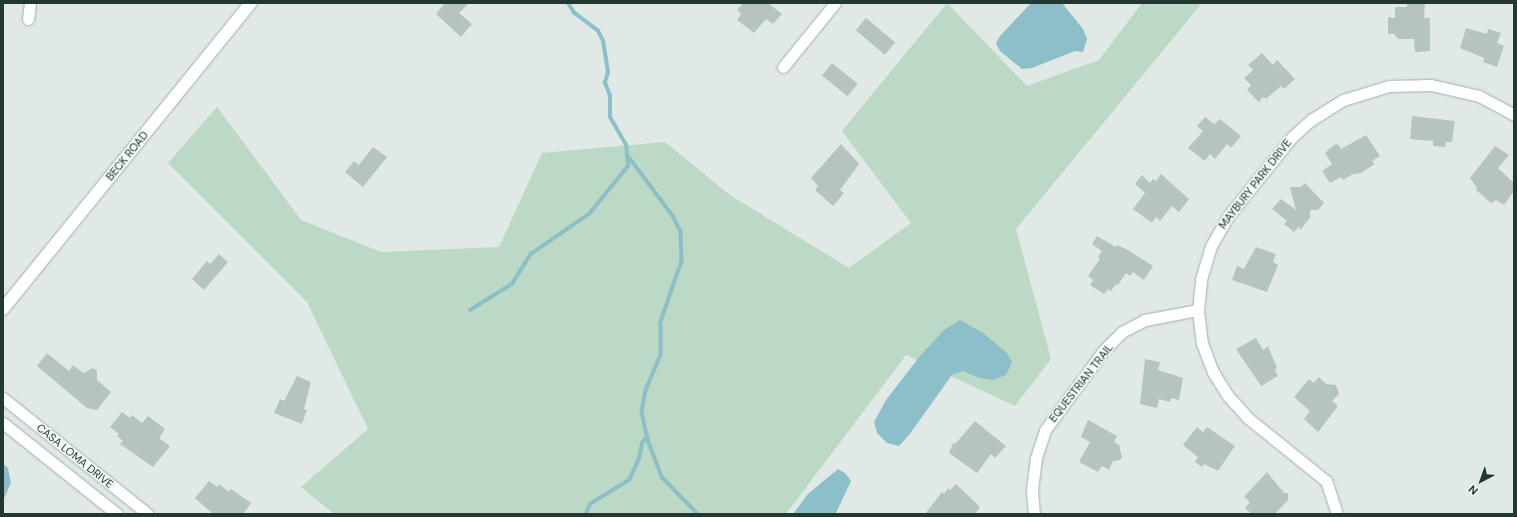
<!DOCTYPE html>
<html>
<head>
<meta charset="utf-8">
<style>
	body { margin:0 }
	#map { position:relative; width:1517px; height:517px; overflow:hidden; background:#e0e9e6; font-family:"DM Sans",sans-serif }
	div>[style] { position:absolute }
	.green>* { inset:0; background:#bbd9c4 }
	.water>* { inset:0; background:#8dbfc9 }
	.stream>* { height:3.5px; margin:-1.75px; padding:0 1.75px; transform-origin:1.75px; border-radius:1.75px; background:#8dbfc9 }
	.building>* { inset:0; background:#b6c4bf; transform-origin:0 0 }
	.roads { filter:drop-shadow(0 0 1px #a4b0ad) drop-shadow(0 0 1px #a4b0ad) }
	.minor>* { height:11px; margin:-5.5px; padding:0 5.5px; transform-origin:5.5px; border-radius:5.5px; background:#fff }
	.secondary>* { height:12px; margin:-6px; padding:0 6px; transform-origin:6px; border-radius:6px; background:#fff }
	span { translate:-50% -50%; white-space:nowrap; text-align:center; line-height:1.15; -webkit-text-stroke:3px #f0f6f3; paint-order:stroke }
	.street-label { font-size:11px; color:#233833 }
	.frame { position:absolute; inset:0; border:4px solid #233833; pointer-events:none }
	.north { position:absolute; left:1461px; top:461px; width:40px; height:40px; -webkit-text-stroke:3px #f0f6f3; paint-order:stroke; rotate:221deg; font-size:11px; font-weight:700; line-height:16px; text-align:center; color:#233833 }
	.north::after { content:''; display:block; margin:auto; width:14px; height:18px; background:#233833; clip-path:polygon(50% 0,100% 100%,50% 72%,0 100%) }
</style>
</head>
<body>
<div id="map">
	<div class="green">
		<div style="clip-path:polygon(947px 3px,1027px 86px,1099px 60px,1142px 3px,1202px 3px,1016px 229px,1051px 359px,1015px 406px,906px 355px,786px 514px,334px 514px,301px 487px,368px 429px,307px 302px,168px 163px,217px 107px,301px 220px,381px 252px,499px 247px,542px 153px,665px 142px,730px 195px,849px 268px,911px 223px,842px 131px)"></div>
	</div>
	<div class="water">
		<div style="clip-path:polygon(1031px 3px,1062px 3px,1083px 29px,1087px 39px,1083px 52px,1075px 51px,1032px 68px,1022px 69px,1000px 51px,996px 43px,1000px 36px)"></div>
		<div style="clip-path:polygon(960px 320px,983px 333px,1006px 352px,1012px 362px,1006px 375px,993px 380px,979px 378px,963px 371px,952px 375px,909px 435px,899px 446px,887px 443px,877px 433px,874px 422px,886px 400px,920px 356px,944px 330px)"></div>
		<div style="clip-path:polygon(3px 464px,8px 468px,11px 483px,3px 501px)"></div>
		<div style="clip-path:polygon(838px 469px,845px 473px,851px 481px,836px 513px,793px 514px,808px 494px)"></div>
	</div>
	<div class="stream">
		<div style="left:629px;top:157px;width:74px;rotate:53.3deg"></div>
		<div style="left:673px;top:216px;width:18px;rotate:63deg"></div>
		<div style="left:681px;top:232px;width:29px;rotate:88deg"></div>
		<div style="left:682px;top:261px;width:65px;rotate:109deg"></div>
		<div style="left:661px;top:322px;width:33px;rotate:90deg"></div>
		<div style="left:661px;top:355px;width:38px;rotate:113deg"></div>
		<div style="left:646px;top:390px;width:22px;rotate:100deg"></div>
		<div style="left:642px;top:412px;width:29px;rotate:78deg"></div>
		<div style="left:648px;top:440px;width:40px;rotate:69deg"></div>
		<div style="left:662px;top:477px;width:52px;rotate:45.8deg"></div>
		<div style="left:470px;top:310px;width:49px;rotate:-31.8deg"></div>
		<div style="left:512px;top:284px;width:36px;rotate:-58deg"></div>
		<div style="left:531px;top:254px;width:70px;rotate:-34.6deg"></div>
		<div style="left:589px;top:214px;width:62px;rotate:-50.9deg"></div>
		<div style="left:628px;top:166px;width:21px;rotate:-95deg"></div>
		<div style="left:626px;top:145px;width:32px;rotate:-120deg"></div>
		<div style="left:610px;top:117px;width:21px;rotate:-90deg"></div>
		<div style="left:610px;top:96px;width:14px;rotate:-111deg"></div>
		<div style="left:605px;top:83px;width:11px;rotate:-75deg"></div>
		<div style="left:608px;top:72px;width:31px;rotate:-99deg"></div>
		<div style="left:603px;top:41px;width:11px;rotate:-117deg"></div>
		<div style="left:598px;top:31px;width:30px;rotate:-143deg"></div>
		<div style="left:574px;top:13px;width:12px;rotate:-121deg"></div>
		<div style="left:586px;top:514px;width:11px;rotate:-68deg"></div>
		<div style="left:590px;top:504px;width:46px;rotate:-31.6deg"></div>
		<div style="left:629px;top:480px;width:23px;rotate:-65deg"></div>
		<div style="left:639px;top:459px;width:16px;rotate:-79deg"></div>
		<div style="left:642px;top:443px;width:9px;rotate:-54deg"></div>
	</div>
	<div class="building">
		<div style="clip-path:polygon(445px 3px,469px 3px,459px 13px,472px 24px,461px 37px,436px 14px)"></div>
		<div style="clip-path:polygon(743px 3px,768px 3px,782px 14px,773px 24px,766px 19px,754px 33px,737px 20px,741px 14px,737px 10px)"></div>
		<div style="clip-path:polygon(1407px 3px,1425px 3px,1424px 18px,1430px 18px,1430px 51px,1415px 52px,1414px 39px,1398px 39px,1394px 34px,1388px 34px,1388px 17px,1395px 18px,1395px 7px,1407px 7px)"></div>
		<div style="left:866px;top:18px;width:38px;height:16px;rotate:40deg"></div>
		<div style="clip-path:polygon(1466px 28px,1487px 34px,1488px 29px,1501px 33px,1497px 43px,1504px 46px,1497px 67px,1483px 62px,1484px 58px,1460px 48px)"></div>
		<div style="clip-path:polygon(1262px 53px,1273px 65px,1277px 60px,1295px 79px,1284px 89px,1281px 86px,1266px 99px,1263px 97px,1259px 102px,1247px 90px,1251px 85px,1244px 78px,1253px 70px,1248px 65px)"></div>
		<div style="left:832px;top:63px;width:33px;height:16px;rotate:39deg"></div>
		<div style="clip-path:polygon(1412px 116px,1455px 121px,1452px 142px,1446px 142px,1445px 147px,1433px 146px,1433px 141px,1410px 139px)"></div>
		<div style="clip-path:polygon(1205px 117px,1214px 124px,1220px 119px,1241px 136px,1231px 148px,1227px 144px,1215px 159px,1210px 154px,1205px 161px,1188px 148px,1203px 131px,1197px 126px)"></div>
		<div style="clip-path:polygon(1366px 135px,1380px 156px,1372px 161px,1375px 164px,1361px 173px,1353px 174px,1343px 180px,1341px 177px,1330px 183px,1322px 171px,1332px 164px,1325px 153px,1334px 145px,1338px 144px,1341px 149px)"></div>
		<div style="clip-path:polygon(841px 144px,859px 164px,840px 190px,844px 193px,833px 206px,815px 190px,818px 186px,811px 178px)"></div>
		<div style="clip-path:polygon(1495px 146px,1509px 155px,1498px 168px,1514px 183px,1514px 191px,1504px 205px,1496px 200px,1491px 203px,1476px 190px,1477px 188px,1470px 178px)"></div>
		<div style="clip-path:polygon(373px 147px,387px 157px,363px 187px,345px 172px,354px 161px,359px 165px)"></div>
		<div style="clip-path:polygon(1161px 174px,1189px 199px,1179px 212px,1172px 206px,1160px 221px,1156px 217px,1152px 223px,1133px 209px,1145px 193px,1135px 184px,1142px 175px,1150px 183px,1153px 179px,1156px 181px)"></div>
		<div style="clip-path:polygon(1305px 183px,1324px 203px,1318px 210px,1310px 210px,1310px 218px,1300px 230px,1299px 226px,1294px 232px,1284px 224px,1287px 221px,1272px 209px,1281px 199px,1296px 210px,1290px 187px,1301px 187px)"></div>
		<div style="clip-path:polygon(1097px 236px,1116px 247px,1117px 245px,1128px 250px,1153px 266px,1144px 280px,1133px 272px,1130px 276px,1126px 273px,1118px 285px,1116px 284px,1111px 291px,1108px 289px,1104px 294px,1090px 285px,1093px 280px,1088px 276px,1100px 259px,1098px 257px,1102px 251px,1092px 244px)"></div>
		<div style="clip-path:polygon(1256px 247px,1276px 254px,1273px 262px,1278px 265px,1267px 292px,1232px 280px,1237px 266px,1244px 269px)"></div>
		<div style="clip-path:polygon(219px 254px,228px 262px,204px 290px,192px 279px,207px 261px,210px 264px)"></div>
		<div style="clip-path:polygon(1256px 338px,1263px 350px,1268px 346px,1277px 368px,1275px 370px,1278px 376px,1261px 386px,1236px 349px)"></div>
		<div style="clip-path:polygon(47px 353px,69px 371px,73px 365px,83px 373px,93px 368px,97px 371px,97px 380px,111px 392px,97px 410px,87px 408px,37px 366px)"></div>
		<div style="clip-path:polygon(1145px 359px,1160px 362px,1158px 370px,1183px 378px,1179px 400px,1171px 398px,1170px 402px,1159px 399px,1157px 408px,1140px 404px)"></div>
		<div style="clip-path:polygon(297px 376px,311px 382px,304px 409px,307px 410px,302px 424px,274px 413px,280px 399px,284px 401px)"></div>
		<div style="clip-path:polygon(1319px 377px,1326px 384px,1336px 385px,1339px 394px,1332px 401px,1338px 406px,1318px 432px,1304px 419px,1310px 411px,1294px 397px,1309px 379px,1314px 383px)"></div>
		<div style="clip-path:polygon(122px 412px,130px 418px,132px 415px,142px 423px,148px 416px,165px 429px,159px 438px,170px 446px,153px 467px,120px 444px,123px 441px,117px 436px,119px 434px,110px 427px)"></div>
		<div style="clip-path:polygon(1088px 420px,1117px 436px,1114px 442px,1119px 445px,1122px 457px,1120px 460px,1113px 461px,1109px 470px,1102px 466px,1098px 472px,1079px 462px,1090px 442px,1081px 437px)"></div>
		<div style="clip-path:polygon(975px 421px,1006px 446px,997px 456px,995px 458px,991px 454px,977px 473px,949px 453px,953px 443px,956px 443px)"></div>
		<div style="clip-path:polygon(1197px 427px,1203px 432px,1207px 427px,1235px 446px,1218px 471px,1204px 464px,1202px 467px,1195px 462px,1198px 457px,1183px 445px)"></div>
		<div style="clip-path:polygon(1267px 472px,1284px 493px,1288px 493px,1288px 500px,1275px 514px,1252px 514px,1245px 508px,1250px 502px,1244px 497px)"></div>
		<div style="clip-path:polygon(209px 481px,217px 487px,219px 484px,229px 492px,231px 489px,251px 503px,243px 514px,213px 514px,195px 498px)"></div>
		<div style="clip-path:polygon(956px 484px,980px 507px,975px 514px,925px 514px,942px 492px,944px 494px,948px 488px,950px 490px)"></div>
	</div>
	<div class="roads">
		<div class="minor">
			<div style="left:28px;top:19px;width:16px;rotate:-83deg"></div>
			<div style="left:783px;top:67px;width:82px;rotate:-50.9deg"></div>
			<div style="left:3px;top:398px;width:186px;rotate:38.7deg"></div>
			<div style="left:3px;top:423px;width:146px;rotate:38.6deg"></div>
			<div style="left:1034px;top:514px;width:24px;rotate:-95deg"></div>
			<div style="left:1032px;top:490px;width:32px;rotate:-83deg"></div>
			<div style="left:1036px;top:458px;width:29px;rotate:-72deg"></div>
			<div style="left:1045px;top:430px;width:99px;rotate:-53.6deg"></div>
			<div style="left:1104px;top:350px;width:25px;rotate:-45deg"></div>
			<div style="left:1122px;top:332px;width:26px;rotate:-28deg"></div>
			<div style="left:1145px;top:320px;width:54px;rotate:-10.7deg"></div>
			<div style="left:1337px;top:514px;width:35px;rotate:-108deg"></div>
			<div style="left:1326px;top:481px;width:100px;rotate:-141.1deg"></div>
			<div style="left:1248px;top:418px;width:30px;rotate:-132deg"></div>
			<div style="left:1228px;top:396px;width:28px;rotate:-122deg"></div>
			<div style="left:1213px;top:372px;width:30px;rotate:-111deg"></div>
			<div style="left:1202px;top:344px;width:34px;rotate:-97deg"></div>
			<div style="left:1198px;top:310px;width:31px;rotate:-84deg"></div>
			<div style="left:1201px;top:279px;width:34px;rotate:-73deg"></div>
			<div style="left:1211px;top:246px;width:36px;rotate:-60deg"></div>
			<div style="left:1229px;top:215px;width:100px;rotate:-51.1deg"></div>
			<div style="left:1292px;top:137px;width:25px;rotate:-42deg"></div>
			<div style="left:1311px;top:120px;width:38px;rotate:-32deg"></div>
			<div style="left:1343px;top:100px;width:48px;rotate:-16.9deg"></div>
			<div style="left:1389px;top:86px;width:42px;rotate:-1.4deg"></div>
			<div style="left:1431px;top:85px;width:49px;rotate:12.9deg"></div>
			<div style="left:1479px;top:96px;width:40px;rotate:28deg"></div>
		</div>
		<div class="secondary">
			<div style="left:3px;top:309px;width:394px;rotate:-51deg"></div>
		</div>
	</div>
	<div class="street-label">
		<span style="left:127px;top:156px;rotate:-51deg">BECK ROAD</span>
		<span style="left:1255px;top:184px;rotate:-52deg">MAYBURY PARK DRIVE</span>
		<span style="left:1081px;top:383px;rotate:-52deg">EQUESTRIAN TRAIL</span>
		<span style="left:75px;top:456px;rotate:39deg">CASA LOMA DRIVE</span>
	</div>
	<div class="frame"></div>
	<div class="north">N</div>
</div>
</body>
</html>
